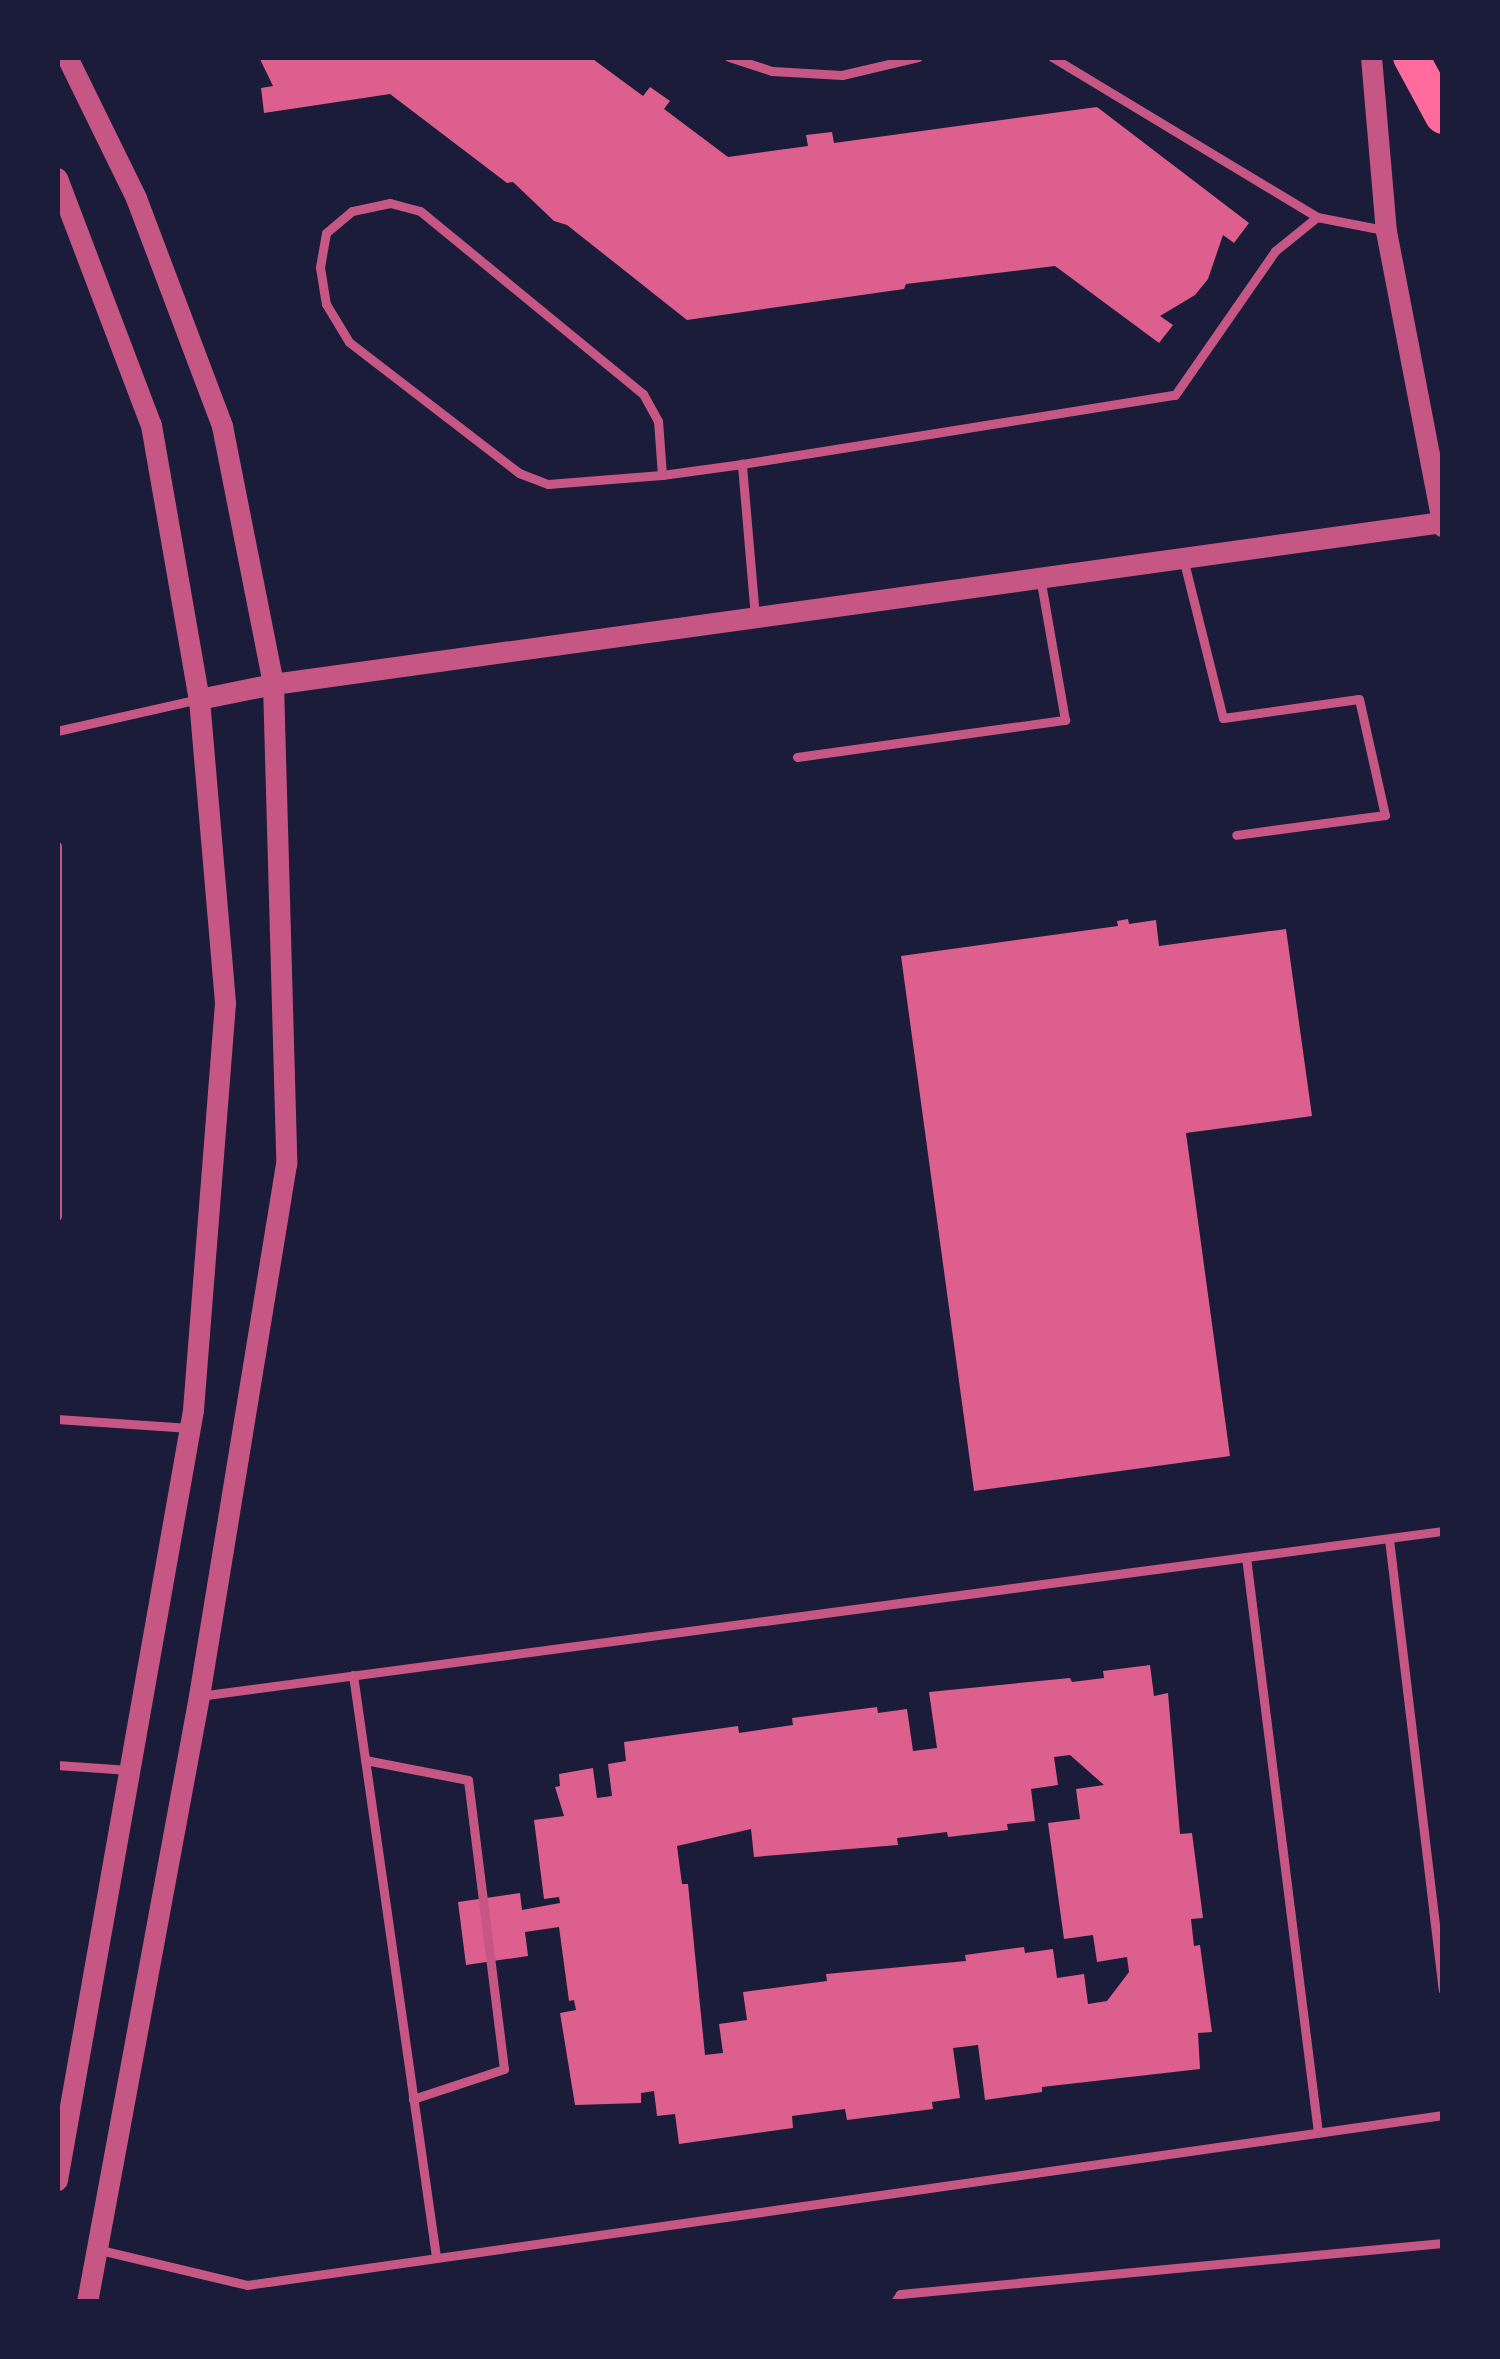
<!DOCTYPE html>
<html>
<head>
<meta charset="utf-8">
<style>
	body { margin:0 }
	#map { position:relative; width:1500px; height:2359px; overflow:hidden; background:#1b1b3a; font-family:Ubuntu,sans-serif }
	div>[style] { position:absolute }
	.building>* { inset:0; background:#dd5f8e }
	.service>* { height:9px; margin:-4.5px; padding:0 4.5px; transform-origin:4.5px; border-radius:4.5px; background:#c65784 }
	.tertiary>* { height:21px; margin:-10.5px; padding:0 10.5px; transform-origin:10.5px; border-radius:10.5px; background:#c65784 }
	.motorway>* { height:36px; margin:-18px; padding:0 18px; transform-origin:18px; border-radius:18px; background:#ff6b9d }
	span { translate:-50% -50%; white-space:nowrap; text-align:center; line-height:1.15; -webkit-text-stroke:9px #1b1b3a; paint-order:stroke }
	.frame { position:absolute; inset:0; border:60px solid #1b1b3a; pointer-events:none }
</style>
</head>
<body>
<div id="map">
	<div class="building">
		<div style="clip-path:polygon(259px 57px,590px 57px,643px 96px,650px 87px,670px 101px,664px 109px,728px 157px,808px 146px,806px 135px,832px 132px,834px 143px,1097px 107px,1249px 223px,1234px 243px,1223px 235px,1208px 279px,1195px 295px,1160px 316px,1173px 325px,1159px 343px,1055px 266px,906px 284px,904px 289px,687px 320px,567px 225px,554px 221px,513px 182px,507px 183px,390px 94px,264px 113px,261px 88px,273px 86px)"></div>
		<div style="clip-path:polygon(1128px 919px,1129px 924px,1156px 920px,1159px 946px,1286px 929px,1312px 1116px,1186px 1133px,1230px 1456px,974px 1491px,901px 956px,1118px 926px,1117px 921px)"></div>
		<div style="clip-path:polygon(evenodd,1150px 1665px,1154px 1696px,1168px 1693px,1180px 1834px,1192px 1833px,1203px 1918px,1191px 1919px,1194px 1946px,1200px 1945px,1212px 2032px,1198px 2033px,1200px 2069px,1042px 2087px,1042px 2092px,985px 2100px,978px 2045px,953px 2048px,960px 2098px,932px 2102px,933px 2109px,847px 2120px,845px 2109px,792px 2116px,793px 2128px,679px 2144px,675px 2114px,657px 2116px,654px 2091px,641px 2093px,641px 2103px,575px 2105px,560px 2013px,576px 2010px,574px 2000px,569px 2001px,559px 1927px,525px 1932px,528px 1956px,466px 1965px,458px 1902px,520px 1893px,522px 1910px,560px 1903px,559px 1897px,544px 1899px,534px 1820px,564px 1816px,555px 1787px,560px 1786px,559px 1774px,593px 1768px,597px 1798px,612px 1796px,608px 1764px,626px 1761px,624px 1742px,738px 1726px,739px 1733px,793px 1725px,792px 1718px,877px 1707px,878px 1713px,907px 1709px,913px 1751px,937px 1748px,929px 1692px,1070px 1678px,1072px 1682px,1104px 1678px,1103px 1671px,1150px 1665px,1070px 1755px,1104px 1785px,1076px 1789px,1080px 1819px,1048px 1823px,1064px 1939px,1093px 1935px,1097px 1962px,1127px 1957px,1129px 1972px,1107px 2001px,1088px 2004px,1084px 1974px,1057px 1978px,1053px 1949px,1025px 1953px,1024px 1947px,965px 1955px,966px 1961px,826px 1974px,827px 1981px,743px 1992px,747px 2020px,719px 2024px,723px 2053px,705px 2055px,688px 1884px,682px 1884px,677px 1846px,751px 1829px,754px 1857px,898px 1845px,897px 1838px,947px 1832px,948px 1837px,1008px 1830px,1007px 1824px,1035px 1821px,1031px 1789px,1058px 1785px,1054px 1757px,1070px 1755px)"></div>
	</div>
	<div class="service">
		<div style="left:729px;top:57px;width:45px;rotate:18deg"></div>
		<div style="left:772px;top:71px;width:70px;rotate:3.3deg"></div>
		<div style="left:842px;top:75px;width:78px;rotate:-13.3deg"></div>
		<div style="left:1052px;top:57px;width:310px;rotate:31.1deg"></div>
		<div style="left:662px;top:475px;width:54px;rotate:-94.2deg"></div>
		<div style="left:658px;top:421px;width:31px;rotate:-119deg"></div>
		<div style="left:643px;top:394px;width:288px;rotate:-140.6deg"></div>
		<div style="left:420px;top:211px;width:31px;rotate:-165deg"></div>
		<div style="left:390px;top:203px;width:39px;rotate:168deg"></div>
		<div style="left:352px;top:211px;width:34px;rotate:140deg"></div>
		<div style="left:326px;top:233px;width:35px;rotate:100deg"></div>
		<div style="left:320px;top:267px;width:37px;rotate:81deg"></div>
		<div style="left:326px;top:304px;width:44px;rotate:58.8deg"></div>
		<div style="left:349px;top:342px;width:215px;rotate:37.6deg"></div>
		<div style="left:519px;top:473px;width:31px;rotate:21deg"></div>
		<div style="left:548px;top:484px;width:114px;rotate:-4.5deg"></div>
		<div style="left:662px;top:475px;width:81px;rotate:-7.8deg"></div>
		<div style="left:1183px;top:558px;width:165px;rotate:76deg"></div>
		<div style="left:1223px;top:718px;width:137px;rotate:-8deg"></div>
		<div style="left:1359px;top:699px;width:119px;rotate:77.4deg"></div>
		<div style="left:1385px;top:815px;width:150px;rotate:172.4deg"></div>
		<div style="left:755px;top:617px;width:154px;rotate:-94.9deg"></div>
		<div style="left:742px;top:464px;width:438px;rotate:-9.1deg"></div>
		<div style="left:1175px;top:395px;width:175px;rotate:-55.2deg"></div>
		<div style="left:1275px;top:251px;width:54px;rotate:-39deg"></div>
		<div style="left:1317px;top:217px;width:68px;rotate:11deg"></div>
		<div style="left:57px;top:731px;width:146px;rotate:-12.7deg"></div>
		<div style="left:797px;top:757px;width:271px;rotate:-7.9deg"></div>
		<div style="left:1065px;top:720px;width:145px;rotate:-99.9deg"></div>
		<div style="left:57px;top:846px;width:370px;rotate:90deg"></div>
		<div style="left:57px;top:1419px;width:133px;rotate:3.9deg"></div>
		<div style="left:1389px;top:1539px;width:454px;rotate:83.2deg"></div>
		<div style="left:1246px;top:1557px;width:580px;rotate:82.87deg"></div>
		<div style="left:353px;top:1675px;width:588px;rotate:81.88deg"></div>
		<div style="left:199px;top:1696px;width:1255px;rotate:-7.56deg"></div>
		<div style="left:365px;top:1760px;width:105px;rotate:11deg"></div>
		<div style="left:468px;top:1780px;width:291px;rotate:82.9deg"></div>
		<div style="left:504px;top:2069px;width:96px;rotate:161.8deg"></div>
		<div style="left:57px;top:1765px;width:72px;rotate:4deg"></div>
		<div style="left:96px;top:2249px;width:155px;rotate:13.4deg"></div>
		<div style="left:247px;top:2285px;width:1208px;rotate:-8.09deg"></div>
		<div style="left:895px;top:2302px;width:9px;rotate:-58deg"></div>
		<div style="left:900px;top:2294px;width:545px;rotate:-5.37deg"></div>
	</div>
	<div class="tertiary">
		<div style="left:67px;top:57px;width:157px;rotate:63.9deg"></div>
		<div style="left:136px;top:198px;width:244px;rotate:69.3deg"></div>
		<div style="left:222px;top:426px;width:263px;rotate:78.8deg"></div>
		<div style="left:273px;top:684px;width:480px;rotate:88.4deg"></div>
		<div style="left:286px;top:1164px;width:539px;rotate:99.29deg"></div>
		<div style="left:199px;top:1696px;width:616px;rotate:100.47deg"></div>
		<div style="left:1371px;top:57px;width:175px;rotate:85.1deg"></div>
		<div style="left:1386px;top:231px;width:301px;rotate:79.1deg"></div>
		<div style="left:57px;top:178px;width:264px;rotate:69.2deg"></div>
		<div style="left:151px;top:425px;width:278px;rotate:80.1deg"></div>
		<div style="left:199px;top:699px;width:305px;rotate:85.1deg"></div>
		<div style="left:225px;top:1003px;width:408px;rotate:94.5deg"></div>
		<div style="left:193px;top:1410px;width:782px;rotate:100.02deg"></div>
		<div style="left:199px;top:699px;width:76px;rotate:-11.5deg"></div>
		<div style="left:273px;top:684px;width:1180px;rotate:-7.89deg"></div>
	</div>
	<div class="motorway">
		<div style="left:1411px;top:57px;width:67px;rotate:61.5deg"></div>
	</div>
	<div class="frame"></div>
</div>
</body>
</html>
